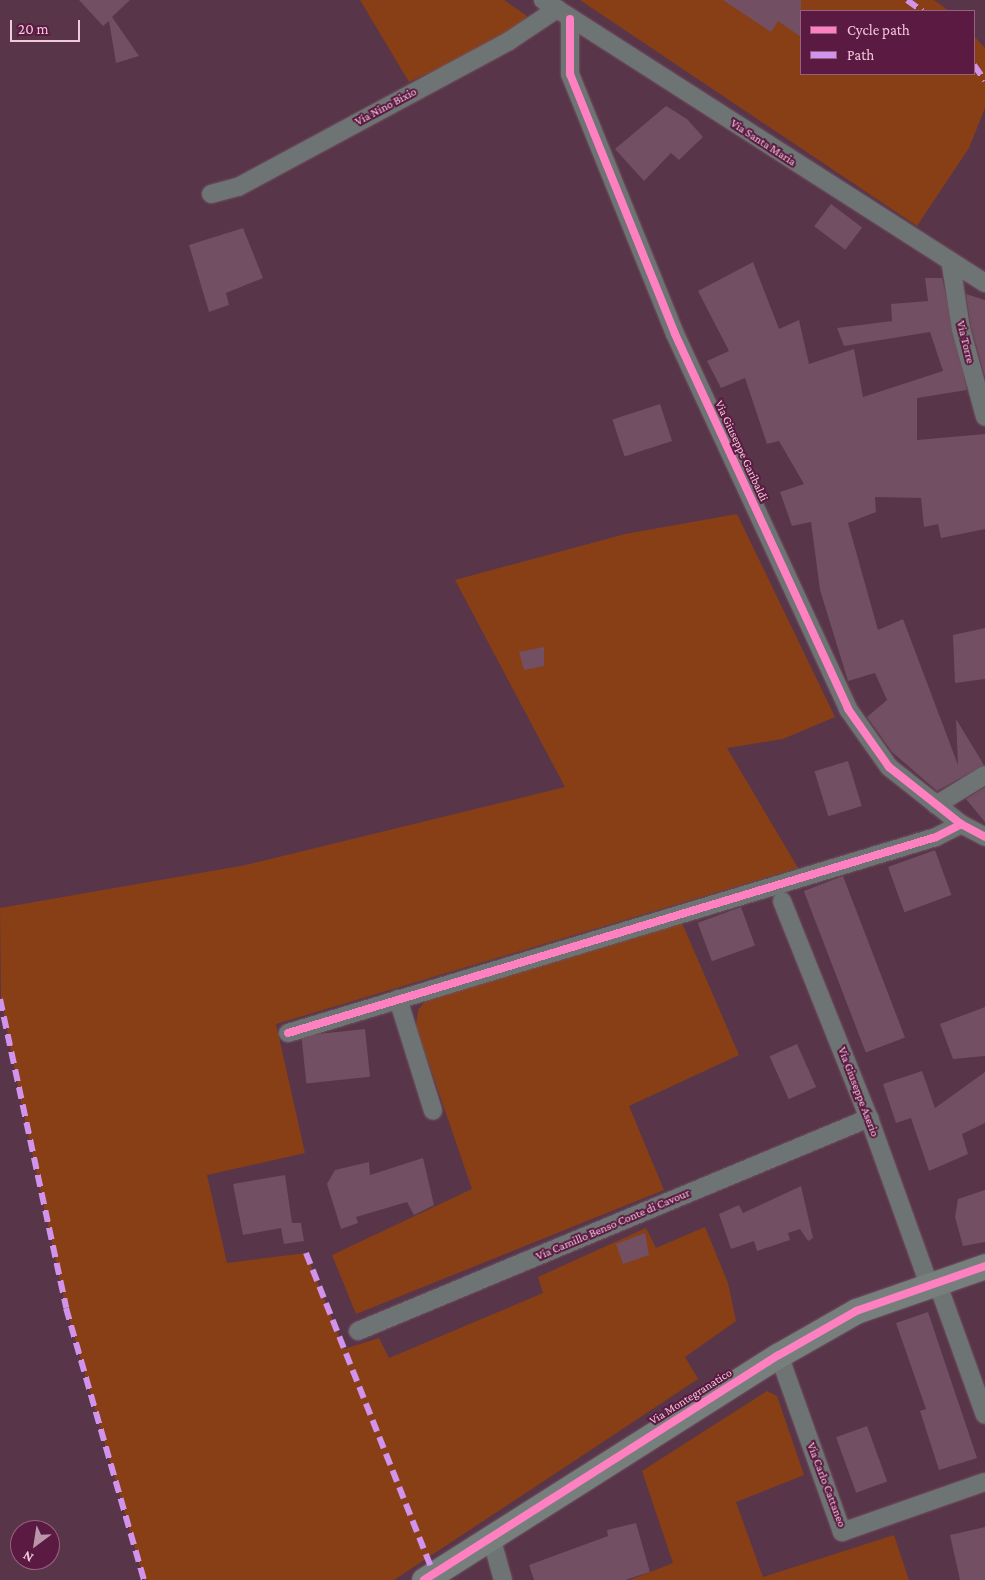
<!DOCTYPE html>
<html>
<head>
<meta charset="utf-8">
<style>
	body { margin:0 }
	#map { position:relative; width:985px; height:1580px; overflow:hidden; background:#583549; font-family:"Crimson Pro",serif }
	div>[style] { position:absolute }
	.green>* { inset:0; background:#883f16 }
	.building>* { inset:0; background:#724f63; transform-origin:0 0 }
	.roads { filter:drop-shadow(0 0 1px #715263) drop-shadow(0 0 1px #715263) }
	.street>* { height:18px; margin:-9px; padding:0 9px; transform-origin:9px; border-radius:9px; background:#6e7473 }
	.secondary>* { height:25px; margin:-12.5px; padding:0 12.5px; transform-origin:12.5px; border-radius:12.5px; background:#777f7d }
	.quiet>* { height:6px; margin-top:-3px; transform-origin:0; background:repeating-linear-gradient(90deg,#d193ec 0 12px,transparent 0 18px) }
	.cycleway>* { height:8px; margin:-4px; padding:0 4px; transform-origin:4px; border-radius:4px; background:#ff80c0 }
	span { translate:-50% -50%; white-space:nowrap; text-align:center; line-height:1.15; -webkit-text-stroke:4px #5b1a41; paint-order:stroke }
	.street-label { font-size:12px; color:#f1c8dc }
	.legend { position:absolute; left:800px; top:10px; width:175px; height:65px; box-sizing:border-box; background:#5b1a41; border:1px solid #97607f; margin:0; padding:6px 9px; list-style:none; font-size:15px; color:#f1c8dc }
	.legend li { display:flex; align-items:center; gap:10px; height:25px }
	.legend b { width:25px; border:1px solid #97607f }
	.north { position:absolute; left:10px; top:1520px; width:50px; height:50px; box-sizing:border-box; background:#5b1a41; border:1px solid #97607f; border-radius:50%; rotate:211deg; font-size:14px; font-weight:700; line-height:20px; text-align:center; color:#f1c8dc }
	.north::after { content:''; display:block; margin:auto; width:18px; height:22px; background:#bb95a9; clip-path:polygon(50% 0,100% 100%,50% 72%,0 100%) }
	.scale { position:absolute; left:10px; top:20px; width:70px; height:22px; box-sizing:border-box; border:2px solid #f1c8dc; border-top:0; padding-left:6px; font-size:15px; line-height:18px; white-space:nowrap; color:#f1c8dc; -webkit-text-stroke:4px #5b1a41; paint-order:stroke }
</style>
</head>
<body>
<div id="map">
	<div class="green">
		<div style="clip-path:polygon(360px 0,504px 0,527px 16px,512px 35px,409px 82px)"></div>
		<div style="clip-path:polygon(580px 0,934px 0,949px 11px,801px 11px,801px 74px,974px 74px,974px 36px,985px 48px,985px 108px,969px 148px,917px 226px)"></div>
		<div style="clip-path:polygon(737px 514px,835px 717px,783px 739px,727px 748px,798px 868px,276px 1024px,305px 1153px,207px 1175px,227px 1263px,306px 1253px,344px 1349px,379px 1338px,389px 1358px,543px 1293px,538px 1277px,646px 1228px,656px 1248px,705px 1227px,728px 1283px,736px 1321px,685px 1357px,698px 1379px,394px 1580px,144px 1580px,66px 1308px,20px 1097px,1px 999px,0 908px,246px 865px,565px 787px,455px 580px,625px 534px)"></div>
		<div style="clip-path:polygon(682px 923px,739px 1055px,629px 1106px,664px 1190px,356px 1314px,332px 1255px,472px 1189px,416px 1026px,418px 1010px,429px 997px)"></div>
		<div style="clip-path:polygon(767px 1391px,777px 1396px,804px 1475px,736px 1502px,763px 1577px,894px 1535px,909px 1580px,630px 1580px,673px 1563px,642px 1471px)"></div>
	</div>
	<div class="building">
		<div style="clip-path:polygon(79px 0,130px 0,112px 17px,139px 56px,116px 63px,109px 21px,103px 26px)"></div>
		<div style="clip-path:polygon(723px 0,801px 0,801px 37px,778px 21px,771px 32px)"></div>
		<div style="clip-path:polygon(666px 106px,687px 119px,703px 137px,679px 160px,671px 153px,644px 181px,615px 149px)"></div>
		<div style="left:831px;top:204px;width:39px;height:28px;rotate:37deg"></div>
		<div style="clip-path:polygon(243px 228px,263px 278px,226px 293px,229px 305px,209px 312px,189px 245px)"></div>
		<div style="clip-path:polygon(753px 262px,779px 329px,799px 320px,809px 364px,854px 349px,863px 397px,943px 371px,930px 332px,844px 346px,837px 328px,892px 321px,891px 304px,928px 301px,925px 278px,942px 278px,967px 390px,917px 398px,917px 440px,985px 434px,985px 529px,941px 538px,938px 524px,924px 527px,921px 498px,875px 497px,876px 512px,848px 523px,878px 630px,903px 619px,958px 765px,956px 719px,984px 765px,937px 791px,892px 752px,867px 717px,887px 700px,875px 673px,848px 681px,820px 590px,811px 522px,792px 526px,780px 492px,804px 484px,779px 441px,767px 444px,745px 378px,721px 388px,707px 361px,729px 351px,698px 291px)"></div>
		<div style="clip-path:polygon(966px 294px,985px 300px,985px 377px,971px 327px)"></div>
		<div style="left:660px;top:404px;width:39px;height:50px;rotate:72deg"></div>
		<div style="clip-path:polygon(985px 628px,985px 679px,955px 683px,953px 635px)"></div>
		<div style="clip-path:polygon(544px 647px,544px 666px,524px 670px,519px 652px)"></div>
		<div style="left:848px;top:761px;width:47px;height:35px;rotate:73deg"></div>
		<div style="clip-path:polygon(985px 787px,985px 822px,966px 799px)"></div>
		<div style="left:935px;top:850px;width:48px;height:50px;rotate:70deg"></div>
		<div style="left:843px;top:876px;width:173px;height:42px;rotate:69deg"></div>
		<div style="left:741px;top:907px;width:41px;height:46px;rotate:70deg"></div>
		<div style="clip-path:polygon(985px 1007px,985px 1056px,953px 1059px,940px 1024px)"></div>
		<div style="left:365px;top:1029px;width:48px;height:64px;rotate:84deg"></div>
		<div style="left:797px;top:1044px;width:47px;height:30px;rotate:66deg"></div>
		<div style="clip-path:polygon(922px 1071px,935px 1108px,985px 1072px,985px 1123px,962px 1134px,968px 1154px,929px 1171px,911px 1118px,896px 1123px,883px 1084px)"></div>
		<div style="clip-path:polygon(423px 1158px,434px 1205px,414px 1215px,407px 1202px,356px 1217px,358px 1223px,341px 1229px,327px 1184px,335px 1170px,369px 1162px,370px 1175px)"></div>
		<div style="clip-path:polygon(285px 1175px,292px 1223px,301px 1223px,304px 1241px,284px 1244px,281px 1228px,243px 1235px,233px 1184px)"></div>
		<div style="clip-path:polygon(801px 1186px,813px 1238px,808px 1241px,800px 1229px,788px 1233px,790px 1240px,757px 1251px,754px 1241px,731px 1249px,719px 1214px,739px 1205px,743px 1213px)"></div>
		<div style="clip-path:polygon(985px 1190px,985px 1242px,963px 1246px,955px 1217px,958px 1199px)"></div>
		<div style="clip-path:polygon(645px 1233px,649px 1255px,623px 1264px,616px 1244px)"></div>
		<div style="clip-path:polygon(928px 1312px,977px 1458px,939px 1470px,920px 1411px,926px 1409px,896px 1323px)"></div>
		<div style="left:867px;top:1426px;width:59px;height:33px;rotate:70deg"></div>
		<div style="clip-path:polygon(636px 1523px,650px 1572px,625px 1580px,534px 1580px,529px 1565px,608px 1536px,607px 1530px)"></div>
		<div style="clip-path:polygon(985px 1527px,985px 1580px,960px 1580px,950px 1535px)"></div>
	</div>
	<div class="roads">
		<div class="street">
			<div style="left:543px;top:0;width:525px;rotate:32.63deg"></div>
			<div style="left:570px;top:19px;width:55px;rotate:90deg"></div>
			<div style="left:570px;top:74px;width:280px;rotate:68deg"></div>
			<div style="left:675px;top:334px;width:413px;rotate:65.2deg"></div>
			<div style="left:848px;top:709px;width:71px;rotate:54.7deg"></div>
			<div style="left:889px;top:767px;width:92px;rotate:38.4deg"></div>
			<div style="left:961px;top:824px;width:27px;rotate:28deg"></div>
			<div style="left:211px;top:194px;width:28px;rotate:-15deg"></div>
			<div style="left:238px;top:187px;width:308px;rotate:-28.3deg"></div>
			<div style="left:509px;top:41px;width:58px;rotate:-33.7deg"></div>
			<div style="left:951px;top:265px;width:65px;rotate:81.1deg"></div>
			<div style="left:961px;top:329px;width:91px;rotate:74.7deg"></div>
			<div style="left:936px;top:805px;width:57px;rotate:-31.5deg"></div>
			<div style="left:782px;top:901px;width:234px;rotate:68.2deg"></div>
			<div style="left:869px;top:1118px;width:177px;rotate:70.2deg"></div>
			<div style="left:398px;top:999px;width:117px;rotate:72.6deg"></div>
			<div style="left:288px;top:1033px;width:677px;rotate:-16.83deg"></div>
			<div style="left:936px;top:837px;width:28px;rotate:-27deg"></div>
			<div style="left:937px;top:1282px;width:141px;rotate:70.2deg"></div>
			<div style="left:358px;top:1331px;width:554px;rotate:-22.63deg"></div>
			<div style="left:779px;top:1355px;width:188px;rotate:70.4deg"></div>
			<div style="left:842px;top:1532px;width:151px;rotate:-19.3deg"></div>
			<div style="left:491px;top:1537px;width:45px;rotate:74.4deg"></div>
		</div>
		<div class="secondary">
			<div style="left:424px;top:1580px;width:420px;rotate:-32.4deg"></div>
			<div style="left:779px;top:1355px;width:89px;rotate:-29.7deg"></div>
			<div style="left:856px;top:1311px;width:137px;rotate:-19.2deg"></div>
		</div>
	</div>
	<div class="quiet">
		<div style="left:907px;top:0;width:19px;rotate:36deg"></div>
		<div style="left:974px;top:65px;width:19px;rotate:55deg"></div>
		<div style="left:0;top:999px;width:316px;rotate:77.9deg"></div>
		<div style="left:66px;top:1308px;width:283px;rotate:74deg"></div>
		<div style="left:306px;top:1253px;width:346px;rotate:68.3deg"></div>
	</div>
	<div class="cycleway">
		<div style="left:570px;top:19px;width:55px;rotate:90deg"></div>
		<div style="left:570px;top:74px;width:280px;rotate:68deg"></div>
		<div style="left:675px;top:334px;width:413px;rotate:65.2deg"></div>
		<div style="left:848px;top:709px;width:71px;rotate:54.7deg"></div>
		<div style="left:889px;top:767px;width:92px;rotate:38.4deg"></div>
		<div style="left:961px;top:824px;width:27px;rotate:28deg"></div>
		<div style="left:288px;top:1033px;width:677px;rotate:-16.83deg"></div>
		<div style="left:936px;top:837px;width:28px;rotate:-27deg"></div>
		<div style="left:424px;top:1580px;width:420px;rotate:-32.4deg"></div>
		<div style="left:779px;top:1355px;width:89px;rotate:-29.7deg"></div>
		<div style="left:856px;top:1311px;width:137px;rotate:-19.2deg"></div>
	</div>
	<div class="street-label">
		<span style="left:386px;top:107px;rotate:-28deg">Via Nino Bixio</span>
		<span style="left:763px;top:143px;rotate:33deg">Via Santa Maria</span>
		<span style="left:965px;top:342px;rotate:76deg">Via Torre</span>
		<span style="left:741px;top:451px;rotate:65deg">Via Giuseppe Garibaldi</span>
		<span style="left:858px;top:1092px;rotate:69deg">Via Giuseppe Aserio</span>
		<span style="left:613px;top:1225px;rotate:-23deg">Via Camillo Benso Conte di Cavour</span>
		<span style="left:691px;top:1397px;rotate:-32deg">Via Montegranatico</span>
		<span style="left:826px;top:1485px;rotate:69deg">Via Carlo Cattaneo</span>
	</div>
	<ul class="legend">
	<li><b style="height:6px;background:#ff80c0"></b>Cycle path</li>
	<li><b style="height:6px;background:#d193ec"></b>Path</li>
	</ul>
	<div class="north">N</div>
	<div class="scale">20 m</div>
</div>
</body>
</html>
